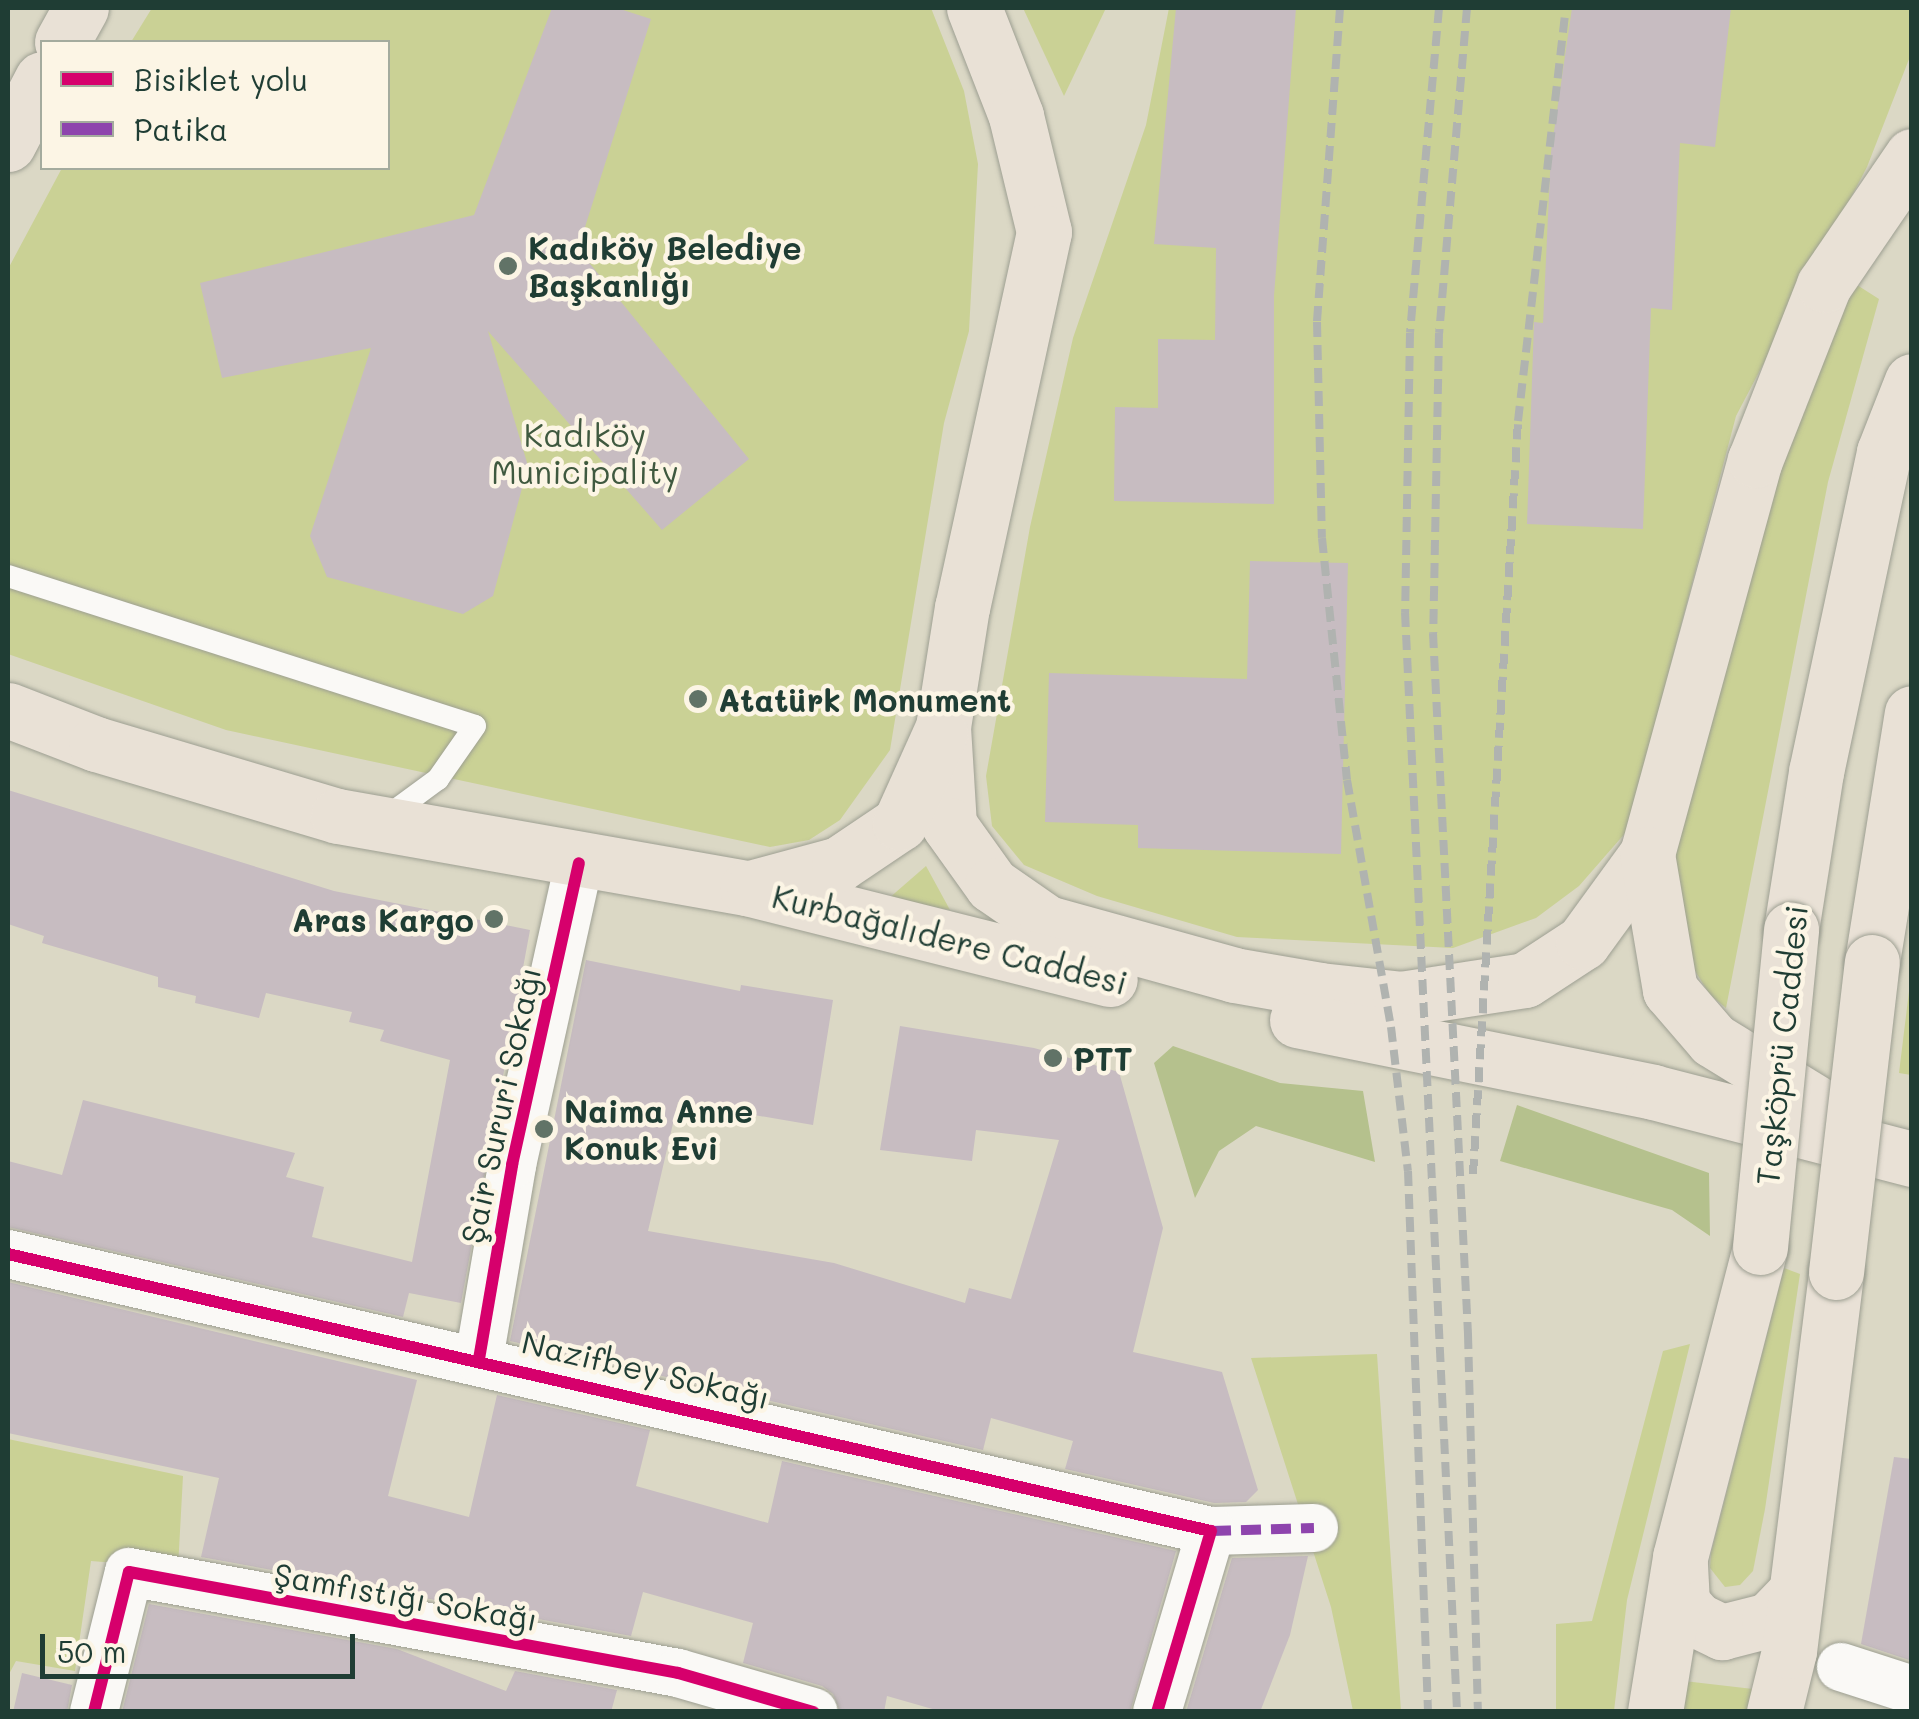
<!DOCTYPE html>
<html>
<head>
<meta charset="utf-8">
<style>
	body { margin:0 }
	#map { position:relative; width:1919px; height:1719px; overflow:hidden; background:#dbd8c5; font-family:Mali,sans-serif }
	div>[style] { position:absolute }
	.green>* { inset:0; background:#cad195 }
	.forest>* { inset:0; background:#b5c18d }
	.building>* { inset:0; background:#c7bcc1 }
	.roads { filter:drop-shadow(0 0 2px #9d9f92) drop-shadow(0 0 2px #9d9f92) }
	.lane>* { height:22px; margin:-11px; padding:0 11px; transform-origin:11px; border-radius:11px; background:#faf9f6 }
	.street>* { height:48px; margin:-24px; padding:0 24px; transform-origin:24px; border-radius:24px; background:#faf9f6 }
	.primary>* { height:55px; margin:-27.5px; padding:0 27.5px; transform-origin:27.5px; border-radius:27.5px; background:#e9e1d6 }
	.rail>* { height:8px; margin-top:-4px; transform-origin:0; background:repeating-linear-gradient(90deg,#b0b3b0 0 15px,transparent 0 23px) }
	.bridges { filter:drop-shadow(0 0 2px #9d9f92) drop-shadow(0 0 2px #9d9f92) }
	.primary-bridge>* { height:55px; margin:-27.5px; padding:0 27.5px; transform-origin:27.5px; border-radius:27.5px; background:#e9e1d6 }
	.quiet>* { height:10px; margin-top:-5px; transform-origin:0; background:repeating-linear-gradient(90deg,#8e44ad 0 20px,transparent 0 30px) }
	.cycleway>* { height:12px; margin:-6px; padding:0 6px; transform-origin:6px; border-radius:6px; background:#d6006c }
	.dots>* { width:28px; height:28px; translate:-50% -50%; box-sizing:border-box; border:5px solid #fcf5e5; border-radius:50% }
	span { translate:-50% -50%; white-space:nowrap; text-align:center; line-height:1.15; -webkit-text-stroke:9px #fcf5e5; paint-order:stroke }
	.poi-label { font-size:32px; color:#1f3d34; font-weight:700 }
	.left { translate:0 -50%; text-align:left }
	.right { translate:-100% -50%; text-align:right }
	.park-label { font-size:32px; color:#3f593f }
	.street-label { font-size:32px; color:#1f3d34 }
	.frame { position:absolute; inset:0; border:10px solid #1f3d34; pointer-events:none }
	.legend { position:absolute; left:40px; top:40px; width:350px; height:130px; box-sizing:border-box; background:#fcf5e5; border:2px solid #a4ab9e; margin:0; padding:12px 18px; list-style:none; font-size:30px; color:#1f3d34 }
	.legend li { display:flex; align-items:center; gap:20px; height:50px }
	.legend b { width:50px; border:2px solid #a4ab9e }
	.scale { position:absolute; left:40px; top:1634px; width:315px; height:45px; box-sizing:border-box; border:5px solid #1f3d34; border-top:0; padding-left:12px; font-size:30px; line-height:35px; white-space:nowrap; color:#1f3d34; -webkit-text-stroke:8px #fcf5e5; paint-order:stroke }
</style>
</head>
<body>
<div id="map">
	<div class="green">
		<div style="clip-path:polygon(152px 8px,931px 8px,964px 91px,978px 164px,969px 331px,944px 423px,890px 750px,840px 820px,809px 840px,770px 847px,226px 730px,8px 654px,8px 269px,62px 168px,388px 168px,388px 42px,131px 42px)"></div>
		<div style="clip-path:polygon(1023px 8px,1106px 8px,1064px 96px)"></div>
		<div style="clip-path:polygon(1169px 8px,1911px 8px,1911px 54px,1867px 167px,1736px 416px,1627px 831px,1579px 886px,1536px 918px,1453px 948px,1237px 937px,1097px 896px,1024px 865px,992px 826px,986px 776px,1030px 527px,1073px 338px,1146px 125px)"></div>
		<div style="clip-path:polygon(1857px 285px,1879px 299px,1828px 482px,1726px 1008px,1710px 995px,1677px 942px,1671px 899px,1679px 822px,1809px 373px)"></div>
		<div style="clip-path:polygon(926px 866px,950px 910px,888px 899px)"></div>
		<div style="clip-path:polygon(1911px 975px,1911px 1075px,1899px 1073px)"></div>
		<div style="clip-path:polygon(1784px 1268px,1800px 1274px,1765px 1509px,1753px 1571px,1740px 1585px,1725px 1587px,1710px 1568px,1711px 1553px)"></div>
		<div style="clip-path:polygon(1690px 1344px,1627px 1600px,1614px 1711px,1556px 1711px,1556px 1624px,1592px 1621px,1663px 1351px)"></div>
		<div style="clip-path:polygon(1377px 1354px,1401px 1711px,1353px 1711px,1331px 1607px,1251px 1358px)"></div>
		<div style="clip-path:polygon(8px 1439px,183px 1476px,178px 1568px,91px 1561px,75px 1671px,16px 1661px,8px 1676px)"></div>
		<div style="clip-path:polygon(1684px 1681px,1753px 1689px,1747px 1711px,1684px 1712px)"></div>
	</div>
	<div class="forest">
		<div style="clip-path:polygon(1173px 1046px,1280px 1083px,1363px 1091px,1375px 1162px,1256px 1126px,1219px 1151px,1195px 1198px,1154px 1063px)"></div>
		<div style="clip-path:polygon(1517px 1105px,1709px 1173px,1710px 1236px,1672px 1210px,1500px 1161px)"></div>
	</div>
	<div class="building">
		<div style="clip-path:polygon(552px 8px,617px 8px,651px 19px,578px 249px,749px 459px,662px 530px,488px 331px,528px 466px,493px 596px,463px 614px,327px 577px,310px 536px,371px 348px,222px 378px,200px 283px,474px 215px)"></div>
		<div style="clip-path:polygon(1176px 8px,1296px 8px,1274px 296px,1274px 504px,1114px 501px,1115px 407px,1158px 408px,1158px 339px,1215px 340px,1216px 248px,1154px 244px)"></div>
		<div style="clip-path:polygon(1572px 8px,1731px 8px,1715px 147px,1680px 143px,1672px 310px,1651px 308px,1643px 529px,1527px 524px,1534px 322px,1543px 323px,1551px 152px)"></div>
		<div style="clip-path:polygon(1250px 561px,1348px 563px,1341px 854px,1138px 848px,1138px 825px,1045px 822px,1049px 673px,1247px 679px)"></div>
		<div style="clip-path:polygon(8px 790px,334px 891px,530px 930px,461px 1303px,409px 1293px,403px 1317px,8px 1227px,8px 1161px,62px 1175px,83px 1100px,295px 1153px,286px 1177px,324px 1187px,312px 1237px,412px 1262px,450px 1060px,380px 1041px,384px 1030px,349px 1022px,352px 1012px,311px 1003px,266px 993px,259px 1018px,195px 1003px,196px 996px,158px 987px,158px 977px,42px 943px,44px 936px,8px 924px)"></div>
		<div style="clip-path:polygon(586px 960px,740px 991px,741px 985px,833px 1000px,813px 1125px,678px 1102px,648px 1231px,834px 1263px,965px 1303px,969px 1288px,1011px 1299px,1059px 1140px,976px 1130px,972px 1161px,880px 1150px,900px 1026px,1034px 1048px,1119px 1072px,1163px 1228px,1133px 1352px,1222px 1372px,1258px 1490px,1246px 1502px,1214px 1503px,1065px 1469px,1073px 1441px,991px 1418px,983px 1450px,510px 1341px)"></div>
		<div style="clip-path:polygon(8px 1282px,417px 1380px,388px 1496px,469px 1517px,497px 1395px,650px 1430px,636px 1486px,768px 1523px,782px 1461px,1176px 1551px,1130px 1712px,943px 1712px,887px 1696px,884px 1712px,840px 1712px,833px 1694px,822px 1686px,743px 1663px,753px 1623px,643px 1592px,631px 1636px,201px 1557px,219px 1478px,8px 1433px)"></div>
		<div style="clip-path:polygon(1894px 1457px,1912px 1459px,1912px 1661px,1861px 1644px)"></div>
		<div style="clip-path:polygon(1308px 1556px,1290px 1635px,1260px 1712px,1186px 1712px,1232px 1558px)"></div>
		<div style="clip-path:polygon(149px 1604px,397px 1649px,506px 1691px,515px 1671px,617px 1690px,611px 1712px,122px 1712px)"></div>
		<div style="clip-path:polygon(22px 1673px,72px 1685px,67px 1712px,13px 1712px)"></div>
	</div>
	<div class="roads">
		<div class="lane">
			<div style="left:8px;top:576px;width:490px;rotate:17.8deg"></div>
			<div style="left:475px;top:726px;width:65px;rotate:124.9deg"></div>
			<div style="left:438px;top:779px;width:66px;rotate:143.7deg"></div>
		</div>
		<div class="street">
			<div style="left:8px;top:1254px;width:1234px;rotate:12.97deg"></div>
			<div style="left:1211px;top:1531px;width:103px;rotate:-1.7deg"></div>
			<div style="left:479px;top:1359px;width:197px;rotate:-80.3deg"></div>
			<div style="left:512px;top:1165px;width:309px;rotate:-77.5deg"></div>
			<div style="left:1841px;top:1667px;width:75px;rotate:17.9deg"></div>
			<div style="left:94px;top:1712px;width:144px;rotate:-76deg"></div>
			<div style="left:129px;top:1572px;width:558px;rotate:10.42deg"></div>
			<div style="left:678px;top:1673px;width:141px;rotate:16.1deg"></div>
			<div style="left:1157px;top:1712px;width:189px;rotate:-73.4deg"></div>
		</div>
		<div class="primary">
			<div style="left:974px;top:8px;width:116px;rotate:68.7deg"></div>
			<div style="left:1016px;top:116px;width:119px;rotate:76.4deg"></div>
			<div style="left:1044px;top:232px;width:384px;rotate:102.3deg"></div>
			<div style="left:962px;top:607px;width:121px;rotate:99deg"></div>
			<div style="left:943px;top:727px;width:98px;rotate:86.5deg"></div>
			<div style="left:949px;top:825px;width:74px;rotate:54.4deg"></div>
			<div style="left:992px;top:885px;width:67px;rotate:34.6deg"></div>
			<div style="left:1047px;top:923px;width:194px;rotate:15.5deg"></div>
			<div style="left:1234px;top:975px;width:87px;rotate:9.9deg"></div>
			<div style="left:1320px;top:990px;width:81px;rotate:6.3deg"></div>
			<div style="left:1401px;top:999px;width:125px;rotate:-8.7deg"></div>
			<div style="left:1525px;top:980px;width:69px;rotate:-33.2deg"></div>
			<div style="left:1583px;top:942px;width:109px;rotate:-54deg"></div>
			<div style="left:1647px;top:854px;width:409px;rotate:-74.7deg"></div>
			<div style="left:1755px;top:460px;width:188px;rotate:-68.5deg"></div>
			<div style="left:1824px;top:285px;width:156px;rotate:-55.7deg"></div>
			<div style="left:62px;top:42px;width:39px;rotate:-61deg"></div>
			<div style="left:8px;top:144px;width:73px;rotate:-62.4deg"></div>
			<div style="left:8px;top:710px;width:94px;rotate:21.1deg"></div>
			<div style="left:96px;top:744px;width:252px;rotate:16.6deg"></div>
			<div style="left:338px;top:816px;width:415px;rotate:10deg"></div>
			<div style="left:747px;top:888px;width:374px;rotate:14.1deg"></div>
			<div style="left:1647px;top:854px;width:138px;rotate:80.4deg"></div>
			<div style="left:1670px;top:990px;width:66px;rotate:49.3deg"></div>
			<div style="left:1713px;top:1040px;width:119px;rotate:31.5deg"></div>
			<div style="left:754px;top:887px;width:88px;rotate:-15.1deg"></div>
			<div style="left:839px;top:864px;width:73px;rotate:-33.9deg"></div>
			<div style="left:900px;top:823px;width:98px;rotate:-65.8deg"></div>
			<div style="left:1791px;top:930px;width:160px;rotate:-81deg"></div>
			<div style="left:1816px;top:772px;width:327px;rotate:-78deg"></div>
			<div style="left:1884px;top:452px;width:76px;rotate:-68.5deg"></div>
			<div style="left:1872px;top:962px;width:252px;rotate:-80.9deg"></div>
			<div style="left:1297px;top:1020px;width:363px;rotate:11.4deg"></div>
			<div style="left:1653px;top:1092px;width:268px;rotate:14.5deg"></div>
			<div style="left:1680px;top:1565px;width:38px;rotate:87deg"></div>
			<div style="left:1682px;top:1603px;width:23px;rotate:49deg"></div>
			<div style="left:1697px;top:1620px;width:28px;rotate:26deg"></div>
			<div style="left:1722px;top:1632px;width:49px;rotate:-14.3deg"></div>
			<div style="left:1769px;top:1620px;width:36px;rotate:-46deg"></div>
			<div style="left:1655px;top:1712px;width:157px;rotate:-80.8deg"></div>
			<div style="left:1680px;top:1557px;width:320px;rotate:-75.5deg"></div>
			<div style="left:1774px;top:1712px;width:63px;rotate:-76.2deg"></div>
			<div style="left:1789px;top:1651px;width:382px;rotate:-82.9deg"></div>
		</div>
	</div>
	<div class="rail">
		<div style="left:1340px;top:8px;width:315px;rotate:94.2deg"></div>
		<div style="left:1317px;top:322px;width:216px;rotate:88.7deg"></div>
		<div style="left:1322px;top:538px;width:243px;rotate:84.1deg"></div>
		<div style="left:1347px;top:780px;width:251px;rotate:79.9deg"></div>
		<div style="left:1391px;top:1027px;width:145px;rotate:83.3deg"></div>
		<div style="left:1408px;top:1171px;width:541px;rotate:87.88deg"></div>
		<div style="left:1439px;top:8px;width:326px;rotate:95.1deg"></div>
		<div style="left:1410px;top:333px;width:279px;rotate:91deg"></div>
		<div style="left:1405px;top:612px;width:1101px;rotate:87.29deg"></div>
		<div style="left:1467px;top:8px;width:326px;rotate:94.9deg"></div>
		<div style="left:1439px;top:333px;width:300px;rotate:91.1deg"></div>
		<div style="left:1433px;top:633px;width:702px;rotate:87.14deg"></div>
		<div style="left:1468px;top:1334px;width:378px;rotate:88.5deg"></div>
		<div style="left:1473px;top:1174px;width:754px;rotate:-86.58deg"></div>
		<div style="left:1518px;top:421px;width:416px;rotate:-83.4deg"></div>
	</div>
	<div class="bridges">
		<div class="primary-bridge">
			<div style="left:1760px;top:1247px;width:319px;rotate:-84.4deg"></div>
			<div style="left:1836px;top:1272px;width:312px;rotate:-83.4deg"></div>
		</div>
	</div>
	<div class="quiet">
		<div style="left:1211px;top:1531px;width:103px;rotate:-1.7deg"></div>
	</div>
	<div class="cycleway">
		<div style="left:8px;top:1254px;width:1234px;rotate:12.97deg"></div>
		<div style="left:1211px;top:1531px;width:189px;rotate:106.6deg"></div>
		<div style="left:479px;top:1359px;width:197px;rotate:-80.3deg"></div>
		<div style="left:512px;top:1165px;width:309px;rotate:-77.5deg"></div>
		<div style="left:94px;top:1712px;width:144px;rotate:-76deg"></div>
		<div style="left:129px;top:1572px;width:558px;rotate:10.42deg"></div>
		<div style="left:678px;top:1673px;width:141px;rotate:16.1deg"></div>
	</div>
	<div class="dots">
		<div style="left:508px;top:266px;background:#617367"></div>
		<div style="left:698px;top:699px;background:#617367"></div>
		<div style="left:494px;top:919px;background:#617367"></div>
		<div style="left:1053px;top:1058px;background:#617367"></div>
		<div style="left:544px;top:1129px;background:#617367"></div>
	</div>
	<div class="poi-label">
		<span class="left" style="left:528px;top:266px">Kadıköy Belediye<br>Başkanlığı</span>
		<span class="left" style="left:718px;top:699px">Atatürk Monument</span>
		<span class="right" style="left:474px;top:919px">Aras Kargo</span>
		<span class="left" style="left:1073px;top:1058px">PTT</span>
		<span class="left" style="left:564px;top:1129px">Naima Anne<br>Konuk Evi</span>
	</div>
	<div class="park-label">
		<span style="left:585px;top:453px">Kadıköy<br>Municipality</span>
	</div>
	<div class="street-label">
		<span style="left:950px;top:939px;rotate:14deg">Kurbağalıdere Caddesi</span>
		<span style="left:1781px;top:1045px;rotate:-84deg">Taşköprü Caddesi</span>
		<span style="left:500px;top:1105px;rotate:-78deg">Şair Sururi Sokağı</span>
		<span style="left:646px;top:1369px;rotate:13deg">Nazifbey Sokağı</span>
		<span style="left:406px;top:1596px;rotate:10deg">Şamfıstığı Sokağı</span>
	</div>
	<div class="frame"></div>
	<ul class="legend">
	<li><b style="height:12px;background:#d6006c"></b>Bisiklet yolu</li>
	<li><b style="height:12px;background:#8e44ad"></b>Patika</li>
	</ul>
	<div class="scale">50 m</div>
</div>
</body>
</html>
